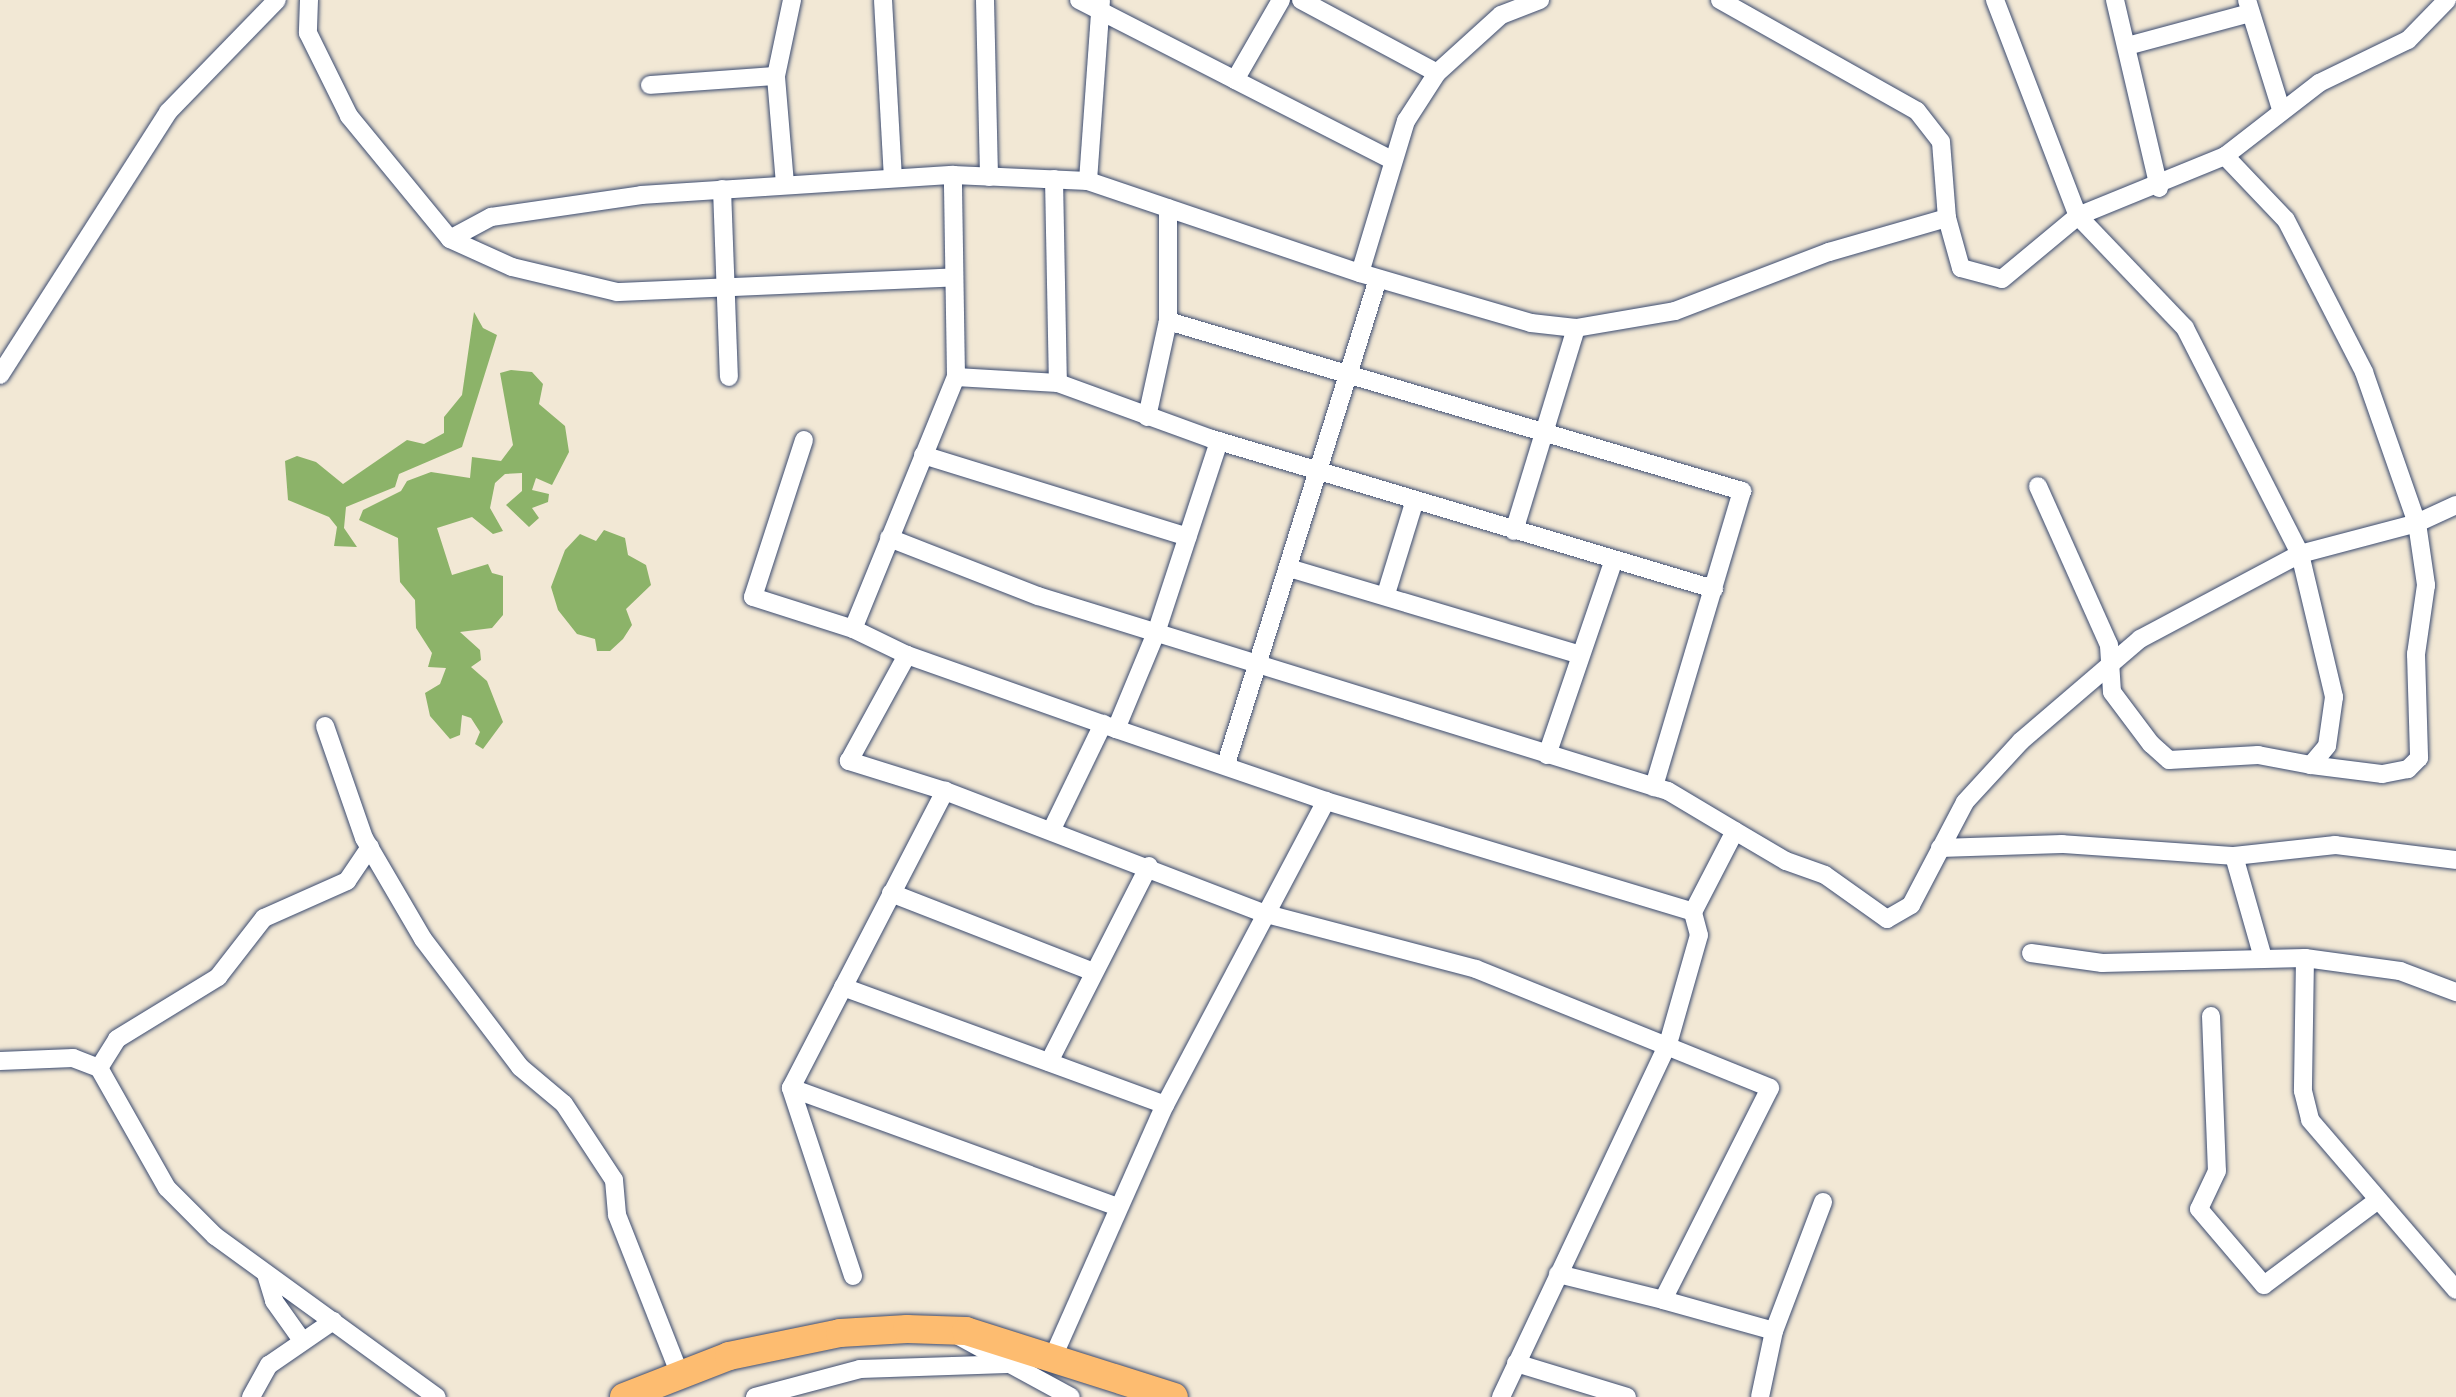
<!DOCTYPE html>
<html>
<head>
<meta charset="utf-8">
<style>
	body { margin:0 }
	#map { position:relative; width:2456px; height:1397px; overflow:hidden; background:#f2e8d5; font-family:"Architects Daughter",sans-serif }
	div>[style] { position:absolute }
	.forest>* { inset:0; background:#8cb369 }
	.roads { filter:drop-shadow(0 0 2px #3b4b70) drop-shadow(0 0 2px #3b4b70) }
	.minor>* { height:18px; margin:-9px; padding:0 9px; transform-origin:9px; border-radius:9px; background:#fff }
	.trunk>* { height:28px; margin:-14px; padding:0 14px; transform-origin:14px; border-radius:14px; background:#fdbc70 }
	span { translate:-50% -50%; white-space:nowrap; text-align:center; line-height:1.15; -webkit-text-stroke:10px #f6f6f2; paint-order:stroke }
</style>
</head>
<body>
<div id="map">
	<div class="forest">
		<div style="clip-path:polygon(474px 312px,483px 328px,497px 335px,462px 447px,399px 474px,395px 487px,346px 507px,344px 528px,357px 547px,334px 546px,337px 527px,329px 517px,288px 500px,285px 461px,297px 456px,316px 462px,343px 484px,407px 440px,424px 444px,444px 433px,444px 417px,462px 395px)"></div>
		<div style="clip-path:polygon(511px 370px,532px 372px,543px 384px,539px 404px,565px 426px,569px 452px,552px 485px,536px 478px,532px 490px,549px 494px,548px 502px,532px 508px,539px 518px,529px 527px,506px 505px,522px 491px,522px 473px,505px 474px,495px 483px,490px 508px,503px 531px,493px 534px,472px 517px,437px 528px,452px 575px,488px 564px,492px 573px,503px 576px,503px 615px,492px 628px,460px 632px,480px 650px,481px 660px,471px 667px,487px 681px,503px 722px,483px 749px,475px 744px,480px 732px,471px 718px,462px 715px,460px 735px,450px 739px,430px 716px,425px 693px,440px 684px,446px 668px,428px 667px,432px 653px,416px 628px,415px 600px,400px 582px,398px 538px,359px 520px,363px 510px,401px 491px,407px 481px,431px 472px,470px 478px,472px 457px,501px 461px,513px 445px,500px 373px)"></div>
		<div style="clip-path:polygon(604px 530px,625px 538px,628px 555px,646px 565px,651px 585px,626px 609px,632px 625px,623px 639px,610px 651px,597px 651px,595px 639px,577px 634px,558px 610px,551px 587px,565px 550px,580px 534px,596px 541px)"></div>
	</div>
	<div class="roads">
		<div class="minor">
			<div style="left:309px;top:0;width:33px;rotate:92deg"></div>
			<div style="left:308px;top:33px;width:93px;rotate:63.7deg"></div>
			<div style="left:349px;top:116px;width:159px;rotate:50.6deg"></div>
			<div style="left:450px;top:239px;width:47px;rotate:-28.2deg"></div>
			<div style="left:491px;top:217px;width:152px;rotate:-8.3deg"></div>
			<div style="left:641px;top:195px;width:313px;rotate:-3.7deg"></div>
			<div style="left:953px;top:175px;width:135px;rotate:2.5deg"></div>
			<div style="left:1088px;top:181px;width:287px;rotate:18.7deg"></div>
			<div style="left:1360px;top:273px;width:178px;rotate:16.3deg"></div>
			<div style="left:1531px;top:323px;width:45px;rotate:6.3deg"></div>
			<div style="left:1576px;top:328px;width:100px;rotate:-9.7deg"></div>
			<div style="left:1675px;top:311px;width:165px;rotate:-21deg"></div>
			<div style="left:1829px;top:252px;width:123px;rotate:-16.1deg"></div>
			<div style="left:1947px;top:218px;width:52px;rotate:74.4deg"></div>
			<div style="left:1961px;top:268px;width:42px;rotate:15deg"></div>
			<div style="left:2002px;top:279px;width:99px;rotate:-39.7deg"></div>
			<div style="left:2078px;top:216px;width:159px;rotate:-22.2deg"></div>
			<div style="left:2225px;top:156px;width:119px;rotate:-37.8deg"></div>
			<div style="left:2319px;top:83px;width:99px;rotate:-25.8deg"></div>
			<div style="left:2408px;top:40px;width:56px;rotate:-45.7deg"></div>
			<div style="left:883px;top:0;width:178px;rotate:86.8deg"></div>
			<div style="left:985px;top:0;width:177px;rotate:88.7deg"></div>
			<div style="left:1079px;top:0;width:175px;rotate:27.1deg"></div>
			<div style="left:1281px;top:0;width:92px;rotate:119.9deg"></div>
			<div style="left:1235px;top:80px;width:176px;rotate:27deg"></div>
			<div style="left:1301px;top:0;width:154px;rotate:28.2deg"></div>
			<div style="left:1437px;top:73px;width:86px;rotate:-42.2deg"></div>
			<div style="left:1501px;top:15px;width:42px;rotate:-21deg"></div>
			<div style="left:1720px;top:0;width:226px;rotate:29.4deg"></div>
			<div style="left:1917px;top:111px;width:39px;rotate:52deg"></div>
			<div style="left:1941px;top:142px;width:76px;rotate:85.5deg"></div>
			<div style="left:1995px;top:0;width:231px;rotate:69deg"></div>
			<div style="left:2078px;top:216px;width:155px;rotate:46.3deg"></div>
			<div style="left:2185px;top:328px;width:254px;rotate:63deg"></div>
			<div style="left:2300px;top:554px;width:147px;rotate:76.6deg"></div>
			<div style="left:2334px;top:697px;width:49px;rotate:98.1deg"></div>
			<div style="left:2327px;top:746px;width:25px;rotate:130deg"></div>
			<div style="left:2311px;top:765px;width:54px;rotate:-169.3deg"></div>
			<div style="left:2258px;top:755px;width:89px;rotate:176.8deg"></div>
			<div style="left:2169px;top:760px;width:24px;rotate:-138deg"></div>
			<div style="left:2151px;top:744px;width:65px;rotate:-126.9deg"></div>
			<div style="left:2112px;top:692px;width:47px;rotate:-93.7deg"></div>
			<div style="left:2109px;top:645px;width:174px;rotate:-114.1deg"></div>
			<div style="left:2115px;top:0;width:193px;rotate:76.8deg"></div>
			<div style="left:2247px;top:0;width:114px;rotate:72.7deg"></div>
			<div style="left:2127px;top:46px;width:127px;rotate:-15deg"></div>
			<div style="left:650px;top:85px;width:126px;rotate:-4.1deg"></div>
			<div style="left:2225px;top:156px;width:88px;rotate:46.4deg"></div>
			<div style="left:2286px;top:220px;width:171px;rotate:62.8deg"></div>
			<div style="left:2364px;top:372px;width:160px;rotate:70.7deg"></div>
			<div style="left:2417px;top:523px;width:63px;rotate:81.7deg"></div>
			<div style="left:2426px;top:585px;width:70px;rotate:98.2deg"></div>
			<div style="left:2416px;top:654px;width:104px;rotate:88.3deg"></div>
			<div style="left:2419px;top:758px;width:16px;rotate:135deg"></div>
			<div style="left:2408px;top:769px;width:26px;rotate:169deg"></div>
			<div style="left:2382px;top:774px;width:72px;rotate:-172.8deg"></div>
			<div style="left:1054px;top:179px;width:204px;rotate:88.9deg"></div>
			<div style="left:1088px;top:181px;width:181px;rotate:-85.9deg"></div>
			<div style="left:785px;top:184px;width:108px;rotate:-94.8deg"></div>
			<div style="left:776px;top:76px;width:78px;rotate:-78.1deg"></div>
			<div style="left:722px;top:189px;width:188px;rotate:87.9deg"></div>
			<div style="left:450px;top:239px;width:68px;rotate:24.3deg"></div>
			<div style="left:512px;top:267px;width:108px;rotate:13.4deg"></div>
			<div style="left:617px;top:292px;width:337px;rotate:-2.5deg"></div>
			<div style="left:1360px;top:273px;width:159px;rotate:-73.2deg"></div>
			<div style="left:1406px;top:121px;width:57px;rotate:-57.1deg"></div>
			<div style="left:1168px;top:321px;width:599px;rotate:16.5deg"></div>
			<div style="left:1742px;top:491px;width:309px;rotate:106.6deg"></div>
			<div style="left:0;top:375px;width:312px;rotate:-57.4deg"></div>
			<div style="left:168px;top:112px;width:156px;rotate:-45.8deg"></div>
			<div style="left:956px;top:377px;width:102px;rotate:3.4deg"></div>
			<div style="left:1058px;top:383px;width:164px;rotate:20deg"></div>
			<div style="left:1212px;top:439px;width:524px;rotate:16.64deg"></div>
			<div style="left:1147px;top:417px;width:98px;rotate:-77.7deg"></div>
			<div style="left:1168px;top:321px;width:113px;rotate:-90deg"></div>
			<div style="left:804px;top:440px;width:165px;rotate:108deg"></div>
			<div style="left:753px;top:597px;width:105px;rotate:17.7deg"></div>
			<div style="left:923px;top:455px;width:277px;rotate:17.2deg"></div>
			<div style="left:1514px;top:531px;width:212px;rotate:-73deg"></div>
			<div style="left:889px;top:538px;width:160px;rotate:21.3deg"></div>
			<div style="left:1038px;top:596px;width:659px;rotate:17.2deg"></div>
			<div style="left:1668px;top:791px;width:78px;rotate:30.8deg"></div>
			<div style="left:1289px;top:568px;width:304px;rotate:16.6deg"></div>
			<div style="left:1386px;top:594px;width:98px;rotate:-72.9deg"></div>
			<div style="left:907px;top:655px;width:222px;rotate:19.5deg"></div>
			<div style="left:1116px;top:729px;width:104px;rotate:-67.4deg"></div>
			<div style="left:1156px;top:633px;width:202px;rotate:-71.8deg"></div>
			<div style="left:325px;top:726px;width:119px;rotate:70.8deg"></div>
			<div style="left:364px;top:838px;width:117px;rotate:59.7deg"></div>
			<div style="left:423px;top:939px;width:161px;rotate:52.8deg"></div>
			<div style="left:520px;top:1067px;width:57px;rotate:40.1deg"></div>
			<div style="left:564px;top:1104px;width:91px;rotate:56.7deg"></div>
			<div style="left:614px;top:1180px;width:35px;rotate:85deg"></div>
			<div style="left:617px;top:1215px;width:169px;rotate:68.5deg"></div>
			<div style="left:1116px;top:729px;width:222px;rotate:18.9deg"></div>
			<div style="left:1326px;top:801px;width:383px;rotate:16.8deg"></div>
			<div style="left:1693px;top:912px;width:91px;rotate:-62.6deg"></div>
			<div style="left:1735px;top:831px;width:59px;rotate:30.5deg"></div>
			<div style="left:1786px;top:861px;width:41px;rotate:19.7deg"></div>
			<div style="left:1825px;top:875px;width:76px;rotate:35.4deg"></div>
			<div style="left:1887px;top:919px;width:28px;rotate:-30deg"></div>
			<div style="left:1911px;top:905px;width:116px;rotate:-62.3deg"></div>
			<div style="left:1965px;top:802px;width:83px;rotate:-47.4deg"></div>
			<div style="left:2021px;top:741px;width:157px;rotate:-40.6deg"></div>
			<div style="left:2140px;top:639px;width:181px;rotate:-28deg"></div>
			<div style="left:2300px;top:554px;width:121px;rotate:-14.8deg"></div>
			<div style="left:2417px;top:523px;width:43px;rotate:-24.8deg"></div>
			<div style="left:1547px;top:755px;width:204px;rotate:-71.1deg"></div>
			<div style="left:1226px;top:764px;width:508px;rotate:-72.6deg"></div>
			<div style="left:945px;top:791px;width:341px;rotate:21deg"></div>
			<div style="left:1263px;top:913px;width:220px;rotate:14.7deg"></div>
			<div style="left:1476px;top:969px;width:317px;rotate:22deg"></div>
			<div style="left:1770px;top:1088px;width:237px;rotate:116.8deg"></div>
			<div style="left:1663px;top:1300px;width:115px;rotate:15.6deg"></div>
			<div style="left:1774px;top:1331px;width:67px;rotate:102deg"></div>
			<div style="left:1052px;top:829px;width:117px;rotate:-64.1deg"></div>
			<div style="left:1940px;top:848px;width:122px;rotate:-1.9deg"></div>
			<div style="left:2062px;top:844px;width:172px;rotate:4deg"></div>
			<div style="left:2234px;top:856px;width:106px;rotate:74.1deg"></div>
			<div style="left:2234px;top:856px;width:102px;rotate:-6.2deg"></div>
			<div style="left:2335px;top:845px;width:122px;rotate:7.1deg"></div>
			<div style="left:891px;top:893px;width:215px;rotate:21.3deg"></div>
			<div style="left:2031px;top:953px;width:72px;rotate:8deg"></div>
			<div style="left:2102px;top:963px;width:203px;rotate:-1.4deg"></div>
			<div style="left:2305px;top:958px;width:96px;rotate:7.8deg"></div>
			<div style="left:2400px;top:971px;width:60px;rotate:20.6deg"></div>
			<div style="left:2305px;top:958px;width:133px;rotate:90.9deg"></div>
			<div style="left:2303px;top:1091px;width:30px;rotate:76deg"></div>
			<div style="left:2310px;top:1120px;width:224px;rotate:49.3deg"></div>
			<div style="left:843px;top:987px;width:343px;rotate:20.1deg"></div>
			<div style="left:2211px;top:1016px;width:155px;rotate:87.8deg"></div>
			<div style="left:2217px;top:1171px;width:42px;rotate:115.3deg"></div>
			<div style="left:2199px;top:1209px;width:100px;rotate:49.5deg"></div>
			<div style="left:2264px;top:1285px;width:142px;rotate:-36.7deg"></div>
			<div style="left:0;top:1061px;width:73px;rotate:-2.4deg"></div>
			<div style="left:73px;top:1058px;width:28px;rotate:21deg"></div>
			<div style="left:99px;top:1068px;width:138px;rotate:60.5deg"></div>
			<div style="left:167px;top:1188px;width:68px;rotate:45deg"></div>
			<div style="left:215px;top:1236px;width:274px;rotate:36deg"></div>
			<div style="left:1049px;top:1062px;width:220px;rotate:-63deg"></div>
			<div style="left:99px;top:1068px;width:34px;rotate:-58deg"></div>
			<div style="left:117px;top:1039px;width:119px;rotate:-31.5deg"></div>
			<div style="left:218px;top:977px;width:75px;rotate:-52.1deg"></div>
			<div style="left:264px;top:918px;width:91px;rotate:-24deg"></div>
			<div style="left:347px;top:881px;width:41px;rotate:-55.9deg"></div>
			<div style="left:791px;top:1088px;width:346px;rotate:20deg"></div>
			<div style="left:266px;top:1274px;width:28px;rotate:73deg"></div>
			<div style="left:274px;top:1301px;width:47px;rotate:54.6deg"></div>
			<div style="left:1558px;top:1274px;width:108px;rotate:13.9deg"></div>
			<div style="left:853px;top:1276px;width:198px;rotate:-108.3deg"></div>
			<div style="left:791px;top:1088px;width:335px;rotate:-62.6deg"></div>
			<div style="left:945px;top:791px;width:101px;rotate:-162.6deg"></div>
			<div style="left:849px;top:761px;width:121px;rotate:-61.3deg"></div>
			<div style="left:907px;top:655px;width:60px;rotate:-154.3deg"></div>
			<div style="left:853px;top:629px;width:272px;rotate:-67.8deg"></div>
			<div style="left:956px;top:377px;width:202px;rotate:-90.9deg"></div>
			<div style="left:1774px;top:1331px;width:138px;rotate:-69.2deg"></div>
			<div style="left:953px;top:1333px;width:134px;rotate:28.5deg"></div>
			<div style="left:1054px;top:1355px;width:274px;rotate:-66.1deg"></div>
			<div style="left:1165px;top:1105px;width:344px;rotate:-62.1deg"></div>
			<div style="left:1516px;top:1363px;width:116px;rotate:17deg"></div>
			<div style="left:251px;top:1397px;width:37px;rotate:-61deg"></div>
			<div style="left:269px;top:1365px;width:78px;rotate:-34.5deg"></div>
			<div style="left:755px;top:1397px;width:109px;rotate:-14.9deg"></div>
			<div style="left:860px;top:1369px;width:147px;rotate:-1.9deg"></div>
			<div style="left:1501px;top:1397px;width:391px;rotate:-64.7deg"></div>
			<div style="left:1668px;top:1044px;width:113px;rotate:-74.1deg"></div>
			<div style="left:1699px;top:935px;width:24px;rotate:-105deg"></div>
		</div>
		<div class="trunk">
			<div style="left:624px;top:1397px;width:113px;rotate:-21.3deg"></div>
			<div style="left:729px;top:1356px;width:113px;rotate:-11.7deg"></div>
			<div style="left:840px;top:1333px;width:67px;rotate:-3.4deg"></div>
			<div style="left:907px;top:1329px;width:59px;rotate:1.9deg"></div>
			<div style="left:966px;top:1331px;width:218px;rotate:17.6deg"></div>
		</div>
	</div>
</div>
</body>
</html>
